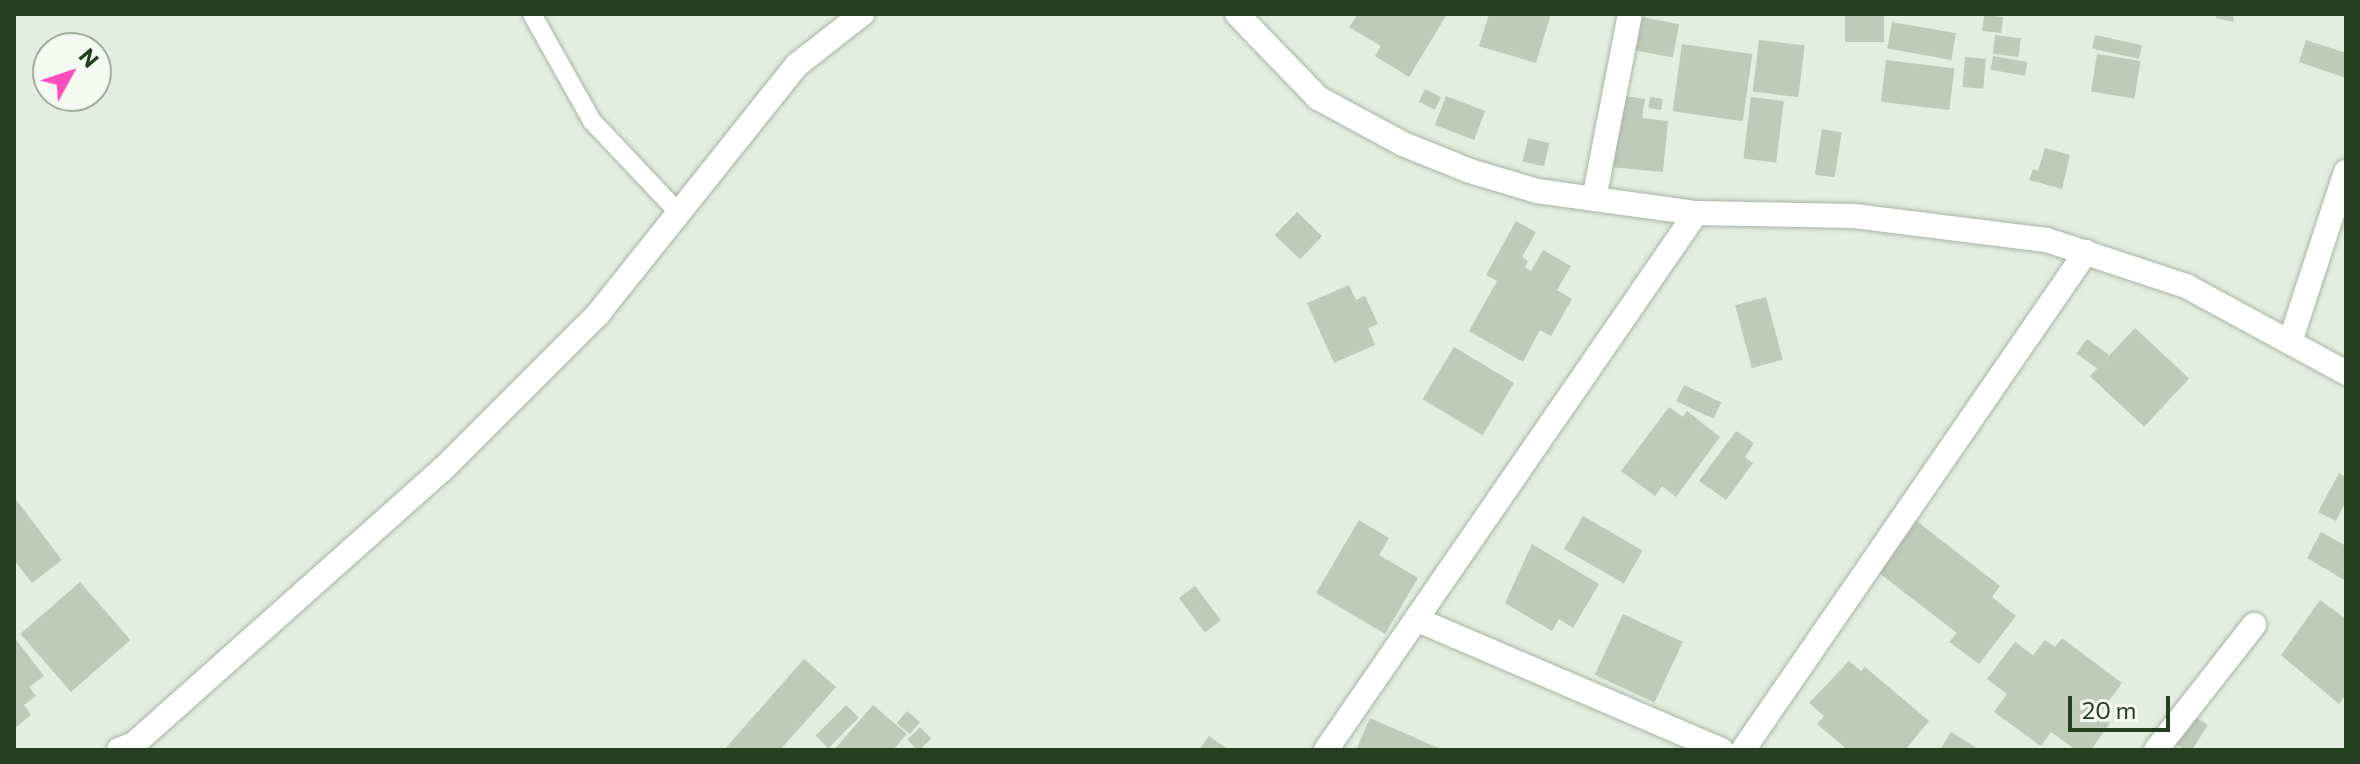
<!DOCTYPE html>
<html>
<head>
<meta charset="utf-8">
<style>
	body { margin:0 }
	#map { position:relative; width:2360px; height:764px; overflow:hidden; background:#e5ede1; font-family:Commissioner,sans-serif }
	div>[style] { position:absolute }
	.building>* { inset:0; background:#becbb9; transform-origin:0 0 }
	.roads { filter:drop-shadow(0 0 2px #a7b5a3) drop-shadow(0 0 2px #a7b5a3) }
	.lane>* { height:18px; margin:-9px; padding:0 9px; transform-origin:9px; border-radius:9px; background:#fff }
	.street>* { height:24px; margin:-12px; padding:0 12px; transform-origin:12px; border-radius:12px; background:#fff }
	.secondary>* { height:24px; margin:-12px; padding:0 12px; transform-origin:12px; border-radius:12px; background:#fff }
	span { translate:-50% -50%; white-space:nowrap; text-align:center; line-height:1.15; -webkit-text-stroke:7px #f4f9f1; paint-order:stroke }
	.frame { position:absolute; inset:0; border:16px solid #243f1f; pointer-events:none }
	.north { position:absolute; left:32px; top:32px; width:80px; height:80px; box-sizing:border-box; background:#f4f9f1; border:2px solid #a1af9d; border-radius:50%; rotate:50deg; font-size:22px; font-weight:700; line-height:32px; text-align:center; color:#243f1f }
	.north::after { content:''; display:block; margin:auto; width:28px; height:36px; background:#fe4dbf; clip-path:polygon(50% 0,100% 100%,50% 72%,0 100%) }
	.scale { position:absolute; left:2068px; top:696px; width:102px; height:36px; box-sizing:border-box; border:4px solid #243f1f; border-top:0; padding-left:10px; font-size:24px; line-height:28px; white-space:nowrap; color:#243f1f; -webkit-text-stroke:6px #f4f9f1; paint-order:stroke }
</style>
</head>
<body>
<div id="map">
	<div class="building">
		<div style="clip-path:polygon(1358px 14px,1442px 14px,1446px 16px,1409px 77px,1375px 56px,1381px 46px,1349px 27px)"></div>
		<div style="clip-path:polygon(1489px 14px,1551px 14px,1536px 63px,1479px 46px)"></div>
		<div style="left:1845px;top:14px;width:39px;height:28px"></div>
		<div style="clip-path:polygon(2217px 14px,2234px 14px,2233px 22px,2216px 18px)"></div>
		<div style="left:1984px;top:15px;width:19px;height:16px;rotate:6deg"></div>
		<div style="left:1637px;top:16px;width:43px;height:34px;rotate:11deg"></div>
		<div style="left:1892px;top:22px;width:65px;height:27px;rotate:10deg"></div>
		<div style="left:1995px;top:35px;width:26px;height:19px;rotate:7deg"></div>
		<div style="left:2095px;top:35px;width:48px;height:14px;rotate:12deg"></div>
		<div style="left:1759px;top:40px;width:46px;height:52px;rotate:7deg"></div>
		<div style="clip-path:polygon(2306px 40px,2346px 53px,2346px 78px,2299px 62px)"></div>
		<div style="left:1682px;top:44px;width:71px;height:68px;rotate:8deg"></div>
		<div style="left:2097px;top:54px;width:44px;height:38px;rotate:9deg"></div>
		<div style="left:1993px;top:56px;width:35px;height:14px;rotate:10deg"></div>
		<div style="left:1965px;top:57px;width:21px;height:30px;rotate:5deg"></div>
		<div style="left:1886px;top:60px;width:69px;height:42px;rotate:7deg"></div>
		<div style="left:1425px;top:89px;width:18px;height:14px;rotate:27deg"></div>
		<div style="clip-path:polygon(1607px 93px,1645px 99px,1642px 118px,1668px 121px,1663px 172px,1599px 166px)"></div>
		<div style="left:1446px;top:96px;width:42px;height:31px;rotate:21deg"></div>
		<div style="left:1650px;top:97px;width:13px;height:11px;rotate:9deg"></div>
		<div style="left:1751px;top:97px;width:33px;height:62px;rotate:7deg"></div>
		<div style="left:1822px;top:129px;width:20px;height:46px;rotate:9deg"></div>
		<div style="left:1528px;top:138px;width:22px;height:24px;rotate:13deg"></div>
		<div style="clip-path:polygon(2045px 148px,2070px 155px,2062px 189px,2029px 180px,2033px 169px,2038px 171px)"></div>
		<div style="left:1297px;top:212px;width:35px;height:32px;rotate:44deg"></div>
		<div style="clip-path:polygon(1516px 221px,1536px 232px,1522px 257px,1528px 261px,1525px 267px,1531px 271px,1543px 250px,1571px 266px,1557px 290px,1572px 299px,1551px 336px,1540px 330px,1523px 362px,1469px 331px,1497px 281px,1486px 275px)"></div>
		<div style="clip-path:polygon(1349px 285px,1356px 300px,1365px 296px,1378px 324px,1368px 328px,1375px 345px,1334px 363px,1307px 303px)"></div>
		<div style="left:1766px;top:297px;width:65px;height:32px;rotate:75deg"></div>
		<div style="left:2135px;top:328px;width:74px;height:66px;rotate:43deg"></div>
		<div style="left:2087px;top:339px;width:27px;height:18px;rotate:36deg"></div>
		<div style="left:1454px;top:347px;width:70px;height:61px;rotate:31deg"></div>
		<div style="left:1684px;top:385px;width:41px;height:18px;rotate:25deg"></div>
		<div style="clip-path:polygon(1669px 407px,1683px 417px,1687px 411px,1720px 437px,1676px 497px,1662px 486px,1655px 496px,1621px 471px)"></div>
		<div style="clip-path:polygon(1736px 431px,1754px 443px,1745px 457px,1753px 463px,1726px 500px,1699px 481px)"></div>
		<div style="clip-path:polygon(2339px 473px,2346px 477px,2346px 501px,2336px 521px,2318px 512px)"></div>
		<div style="clip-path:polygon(14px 497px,62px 560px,32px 583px,14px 560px)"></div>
		<div style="left:1583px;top:516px;width:69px;height:38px;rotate:30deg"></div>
		<div style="clip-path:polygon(1914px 519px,2000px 586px,1992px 597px,2016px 616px,1979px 664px,1949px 642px,1957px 633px,1875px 570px)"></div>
		<div style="clip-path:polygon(1359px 520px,1389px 538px,1379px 555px,1418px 578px,1385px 634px,1316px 593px)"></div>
		<div style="clip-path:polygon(2321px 532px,2346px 546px,2346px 581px,2307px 558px)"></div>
		<div style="clip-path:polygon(1532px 544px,1599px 584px,1573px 628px,1559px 619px,1552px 631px,1505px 603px)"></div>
		<div style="left:80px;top:582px;width:77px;height:79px;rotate:49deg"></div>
		<div style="left:1195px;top:586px;width:43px;height:20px;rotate:53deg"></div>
		<div style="clip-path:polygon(2320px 600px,2346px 619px,2346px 694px,2339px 704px,2281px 655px)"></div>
		<div style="left:1623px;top:614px;width:66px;height:67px;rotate:25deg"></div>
		<div style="clip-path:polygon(14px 637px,44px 676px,29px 687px,36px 696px,24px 705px,31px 715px,14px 729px)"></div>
		<div style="clip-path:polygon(2062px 638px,2122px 683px,2099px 715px,2110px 723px,2091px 750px,2076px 750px,2051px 732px,2041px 746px,1994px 712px,2007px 694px,1987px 679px,2015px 642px,2033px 655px,2045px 640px,2055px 647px)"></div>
		<div style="clip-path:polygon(804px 659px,836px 687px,780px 750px,724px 750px)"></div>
		<div style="clip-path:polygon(1849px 661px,1861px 671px,1865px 667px,1929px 721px,1905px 750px,1848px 750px,1817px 724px,1824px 716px,1809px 703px)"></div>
		<div style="left:846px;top:705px;width:18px;height:43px;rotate:45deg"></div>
		<div style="clip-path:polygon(873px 705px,907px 734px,893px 750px,834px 750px)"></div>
		<div style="left:907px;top:711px;width:17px;height:16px;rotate:40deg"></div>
		<div style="clip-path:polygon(2190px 714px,2208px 725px,2192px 750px,2185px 750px,2172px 742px)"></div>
		<div style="clip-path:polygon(1370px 718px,1443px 750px,1356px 750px)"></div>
		<div style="left:920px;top:727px;width:16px;height:18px;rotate:45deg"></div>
		<div style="clip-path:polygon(1951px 732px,1980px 750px,1940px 750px)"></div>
		<div style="clip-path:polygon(1209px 736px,1229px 750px,1199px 750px)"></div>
	</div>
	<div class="roads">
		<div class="lane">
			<div style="left:532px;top:14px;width:123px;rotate:60.7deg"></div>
			<div style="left:592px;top:121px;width:127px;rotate:46.6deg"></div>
		</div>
		<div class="street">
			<div style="left:1594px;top:199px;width:188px;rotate:-79deg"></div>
			<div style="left:2290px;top:342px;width:179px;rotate:-71.8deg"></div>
			<div style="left:1418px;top:620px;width:330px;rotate:23.2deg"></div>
			<div style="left:119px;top:750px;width:16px;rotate:-22deg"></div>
			<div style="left:134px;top:744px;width:414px;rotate:-41.7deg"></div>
			<div style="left:443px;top:469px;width:219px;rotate:-45deg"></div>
			<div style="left:598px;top:314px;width:319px;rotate:-51.4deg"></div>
			<div style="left:797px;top:65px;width:83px;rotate:-38.1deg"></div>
			<div style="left:1326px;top:750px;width:652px;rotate:-55.43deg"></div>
			<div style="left:1743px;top:750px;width:605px;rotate:-55.44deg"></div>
			<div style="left:2156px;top:750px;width:159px;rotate:-51.9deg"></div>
		</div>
		<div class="secondary">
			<div style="left:1237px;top:14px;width:117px;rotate:46deg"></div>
			<div style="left:1318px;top:98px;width:97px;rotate:28.4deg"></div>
			<div style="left:1403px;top:144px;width:72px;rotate:21.9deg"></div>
			<div style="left:1470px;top:171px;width:70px;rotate:16.6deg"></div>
			<div style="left:1537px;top:191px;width:161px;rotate:7.9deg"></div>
			<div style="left:1696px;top:213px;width:158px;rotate:1.1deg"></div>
			<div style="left:1854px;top:216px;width:194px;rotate:7.1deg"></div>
			<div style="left:2047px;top:240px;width:146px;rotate:18.3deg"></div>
			<div style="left:2186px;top:286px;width:182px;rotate:28.5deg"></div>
		</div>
	</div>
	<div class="frame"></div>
	<div class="north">N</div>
	<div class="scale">20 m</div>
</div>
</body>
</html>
